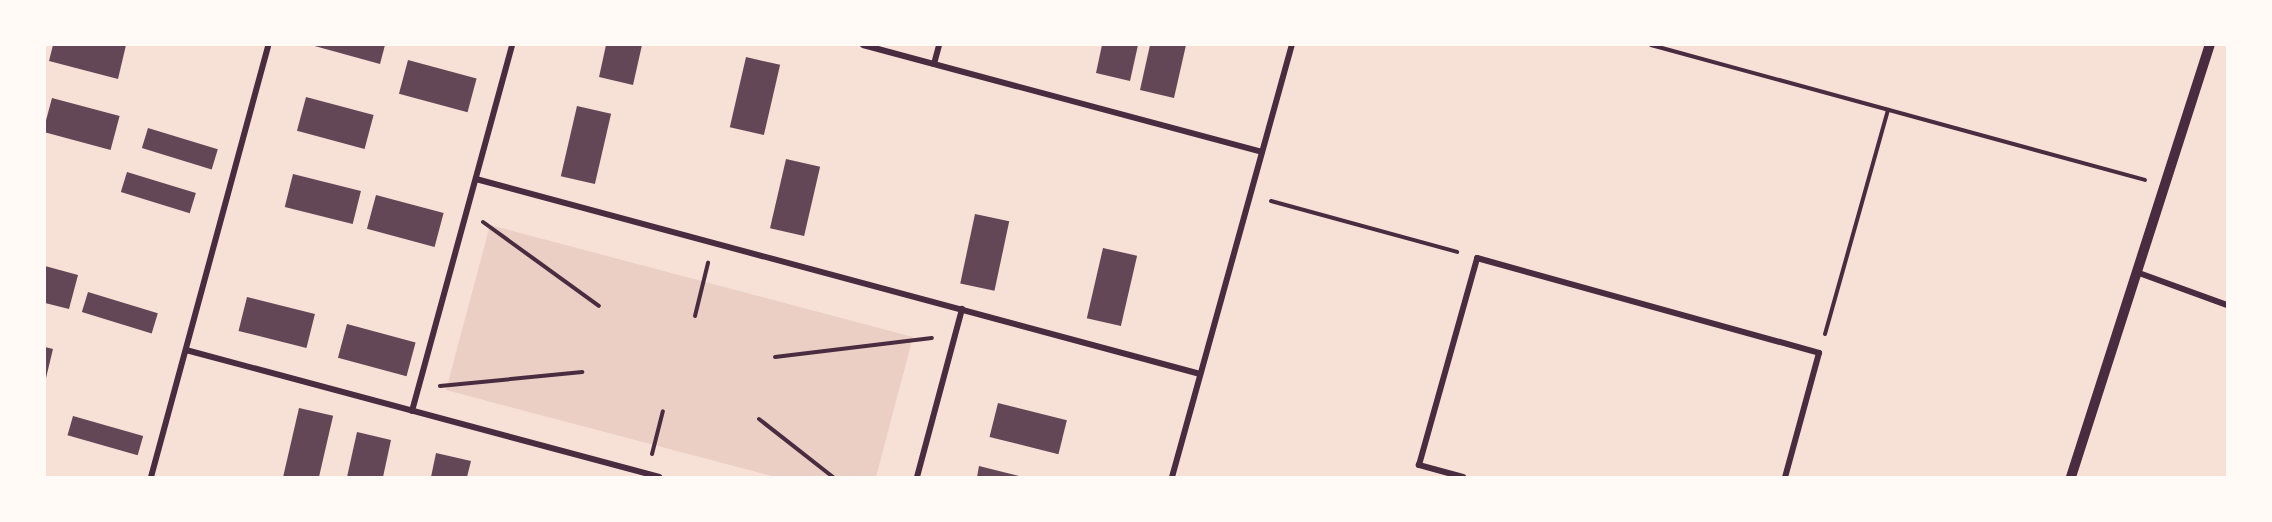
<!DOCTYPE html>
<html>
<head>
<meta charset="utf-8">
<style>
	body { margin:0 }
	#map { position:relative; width:2272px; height:522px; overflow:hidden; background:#f7e1d7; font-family:"Noto Sans",sans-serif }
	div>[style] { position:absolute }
	.green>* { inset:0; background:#ebcfc5 }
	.building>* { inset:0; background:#644757; transform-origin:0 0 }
	.path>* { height:4px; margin:-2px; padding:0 2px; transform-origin:2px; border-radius:2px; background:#4a2c40 }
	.minor>* { height:6px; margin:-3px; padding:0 3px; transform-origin:3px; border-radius:3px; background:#4a2c40 }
	.tertiary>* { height:10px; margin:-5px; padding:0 5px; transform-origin:5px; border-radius:5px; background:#4a2c40 }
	span { translate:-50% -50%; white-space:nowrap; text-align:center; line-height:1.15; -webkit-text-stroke:5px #fffaf5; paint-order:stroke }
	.frame { position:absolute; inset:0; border:46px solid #fffaf5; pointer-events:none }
</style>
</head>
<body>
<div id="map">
	<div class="green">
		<div style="clip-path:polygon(490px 225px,913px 337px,876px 477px,775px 477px,446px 390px)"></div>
	</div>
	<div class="building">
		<div style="clip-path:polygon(53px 45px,126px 45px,118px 79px,49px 61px)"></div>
		<div style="clip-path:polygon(311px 45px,385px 45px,380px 64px)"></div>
		<div style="clip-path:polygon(606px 45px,642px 45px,633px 85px,599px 77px)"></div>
		<div style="clip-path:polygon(1102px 45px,1138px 45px,1130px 81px,1096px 73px)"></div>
		<div style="clip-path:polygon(1150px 45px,1186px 45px,1174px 98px,1140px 90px)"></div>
		<div style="left:746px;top:57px;width:35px;height:72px;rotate:13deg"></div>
		<div style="left:408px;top:60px;width:71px;height:35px;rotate:15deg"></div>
		<div style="left:306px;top:97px;width:70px;height:35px;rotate:15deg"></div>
		<div style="left:52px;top:98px;width:70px;height:35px;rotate:15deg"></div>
		<div style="left:577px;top:106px;width:35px;height:72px;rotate:13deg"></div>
		<div style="left:148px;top:128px;width:73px;height:21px;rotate:17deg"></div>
		<div style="left:786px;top:159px;width:35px;height:71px;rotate:13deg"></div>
		<div style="left:127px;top:172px;width:72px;height:21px;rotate:17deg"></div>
		<div style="left:293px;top:174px;width:70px;height:34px;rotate:14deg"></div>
		<div style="left:376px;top:195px;width:70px;height:35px;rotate:15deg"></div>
		<div style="left:975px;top:214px;width:35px;height:71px;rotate:12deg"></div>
		<div style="left:1103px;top:248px;width:35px;height:72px;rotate:13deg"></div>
		<div style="clip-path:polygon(45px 266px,78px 275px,69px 309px,45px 303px)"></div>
		<div style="left:88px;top:292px;width:73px;height:21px;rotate:17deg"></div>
		<div style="left:247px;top:297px;width:70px;height:35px;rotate:14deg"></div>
		<div style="left:347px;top:324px;width:71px;height:35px;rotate:15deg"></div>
		<div style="clip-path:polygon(45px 347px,53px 349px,46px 378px,45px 377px)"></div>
		<div style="left:998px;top:403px;width:71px;height:35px;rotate:14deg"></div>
		<div style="left:299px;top:408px;width:35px;height:71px;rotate:13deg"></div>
		<div style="left:73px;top:416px;width:73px;height:20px;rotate:16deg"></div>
		<div style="clip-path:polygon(357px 432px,391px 440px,383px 477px,347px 477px)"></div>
		<div style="clip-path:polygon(436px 453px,471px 461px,467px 477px,431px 477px)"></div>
		<div style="clip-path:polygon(979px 466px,1019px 476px,1019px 477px,977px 477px)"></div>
	</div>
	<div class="path">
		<div style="left:1651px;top:45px;width:512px;rotate:15.28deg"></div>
		<div style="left:1271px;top:201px;width:193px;rotate:15.3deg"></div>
		<div style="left:483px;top:222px;width:143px;rotate:35.9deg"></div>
		<div style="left:695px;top:316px;width:55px;rotate:-76.2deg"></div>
		<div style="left:1825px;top:334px;width:233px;rotate:-74.3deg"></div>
		<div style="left:775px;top:357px;width:158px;rotate:-6.9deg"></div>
		<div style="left:440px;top:386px;width:143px;rotate:-5.6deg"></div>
		<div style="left:759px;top:419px;width:94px;rotate:38.1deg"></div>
		<div style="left:652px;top:454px;width:44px;rotate:-75.7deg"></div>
	</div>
	<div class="minor">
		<div style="left:863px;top:45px;width:413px;rotate:15deg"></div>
		<div style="left:934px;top:64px;width:20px;rotate:-75deg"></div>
		<div style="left:476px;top:179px;width:750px;rotate:15.07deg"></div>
		<div style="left:2139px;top:273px;width:94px;rotate:20deg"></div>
		<div style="left:186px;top:350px;width:490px;rotate:15deg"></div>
		<div style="left:412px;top:411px;width:379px;rotate:-74.7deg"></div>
		<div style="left:151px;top:477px;width:448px;rotate:-74.8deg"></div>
		<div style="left:917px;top:477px;width:174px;rotate:-75deg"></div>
		<div style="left:1172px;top:477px;width:448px;rotate:-74.5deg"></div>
		<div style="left:1463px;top:477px;width:46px;rotate:-164.7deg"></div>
		<div style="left:1419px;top:465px;width:215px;rotate:-74.3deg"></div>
		<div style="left:1477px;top:258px;width:355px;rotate:15.5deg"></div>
		<div style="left:1819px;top:353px;width:129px;rotate:105.3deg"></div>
	</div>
	<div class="tertiary">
		<div style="left:2071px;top:477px;width:454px;rotate:-72.2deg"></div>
	</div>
	<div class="frame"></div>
</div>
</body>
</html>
